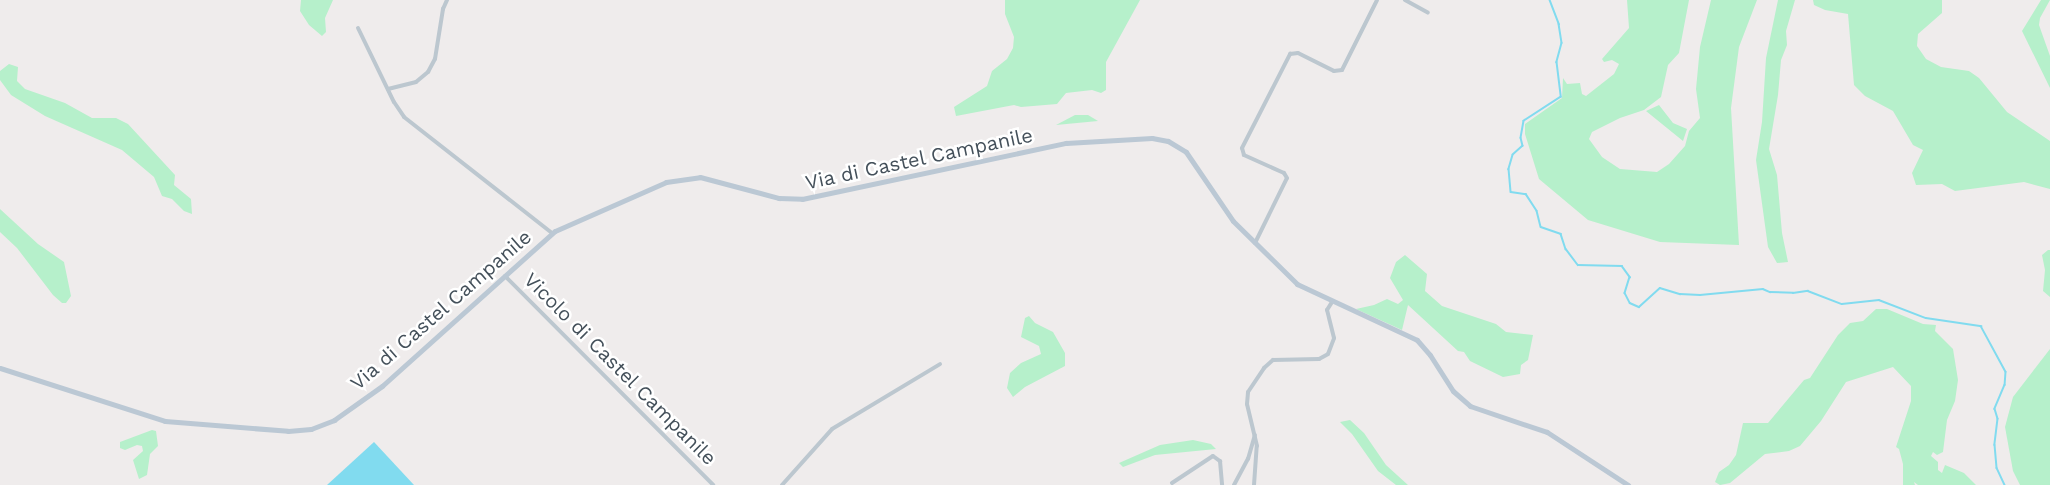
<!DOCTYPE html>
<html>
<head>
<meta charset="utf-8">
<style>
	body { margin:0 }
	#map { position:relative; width:2050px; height:485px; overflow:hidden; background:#efecec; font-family:"Work Sans",sans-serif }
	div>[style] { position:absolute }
	.green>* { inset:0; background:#b6f0cb }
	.water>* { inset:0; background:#81dbef }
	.stream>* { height:1.5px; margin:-0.75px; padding:0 0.75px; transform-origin:0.75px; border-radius:0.75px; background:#81dbef }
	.street>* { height:4px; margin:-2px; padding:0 2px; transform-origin:2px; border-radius:2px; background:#bcc7cf }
	.secondary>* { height:5px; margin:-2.5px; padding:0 2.5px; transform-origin:2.5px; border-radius:2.5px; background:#bbc8d4 }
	span { translate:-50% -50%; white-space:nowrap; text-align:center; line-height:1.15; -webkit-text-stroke:5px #fff; paint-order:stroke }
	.street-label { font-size:20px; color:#44505a }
</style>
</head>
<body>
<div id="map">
	<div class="green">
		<div style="clip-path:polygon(301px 0,333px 0,325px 18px,326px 32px,322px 36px,309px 25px,300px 11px)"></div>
		<div style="clip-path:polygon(1005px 0,1140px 0,1106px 62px,1106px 90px,1101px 93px,1092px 90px,1066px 93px,1057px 104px,1021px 107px,1014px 105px,956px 116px,954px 107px,987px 86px,992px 71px,1007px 59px,1013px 48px,1014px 37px,1005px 14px)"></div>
		<div style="clip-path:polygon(1627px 0,1689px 0,1679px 53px,1668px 65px,1661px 97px,1644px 110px,1620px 118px,1592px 132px,1589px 139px,1602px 157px,1620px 169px,1657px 172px,1669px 164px,1685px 146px,1689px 131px,1700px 118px,1696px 89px,1700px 47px,1711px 0,1757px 0,1739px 47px,1731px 108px,1739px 245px,1660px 242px,1588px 220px,1539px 179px,1525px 134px,1525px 124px,1562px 98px,1563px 78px,1567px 84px,1580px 83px,1582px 94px,1586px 96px,1614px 74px,1619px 64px,1612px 60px,1604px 62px,1602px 59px,1629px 28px)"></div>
		<div style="clip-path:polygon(1778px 0,1795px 0,1786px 31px,1787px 45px,1781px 60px,1778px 95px,1769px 149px,1777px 175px,1782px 233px,1788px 262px,1777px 263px,1768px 247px,1756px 160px,1762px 122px,1766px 58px)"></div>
		<div style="clip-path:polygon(1813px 0,1942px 0,1942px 13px,1918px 34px,1917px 46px,1926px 59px,1941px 67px,1969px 71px,1979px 78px,2007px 112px,2050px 141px,2050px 189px,2024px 182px,1955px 191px,1942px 184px,1916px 185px,1912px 173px,1923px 150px,1913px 145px,1893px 111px,1865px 96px,1854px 85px,1848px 14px,1825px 10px,1814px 5px)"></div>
		<div style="clip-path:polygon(2041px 0,2050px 0,2040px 18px,2039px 25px,2050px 56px,2050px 88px,2022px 31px)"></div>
		<div style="clip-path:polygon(9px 64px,18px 67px,17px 81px,25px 89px,65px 103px,92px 118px,116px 118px,128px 124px,175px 175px,174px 185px,191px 199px,192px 214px,184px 211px,172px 199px,162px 196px,154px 177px,122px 150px,45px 116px,11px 95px,0 80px,0 71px)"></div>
		<div style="clip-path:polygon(1659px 105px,1673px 123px,1687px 129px,1683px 141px,1646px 111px)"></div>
		<div style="clip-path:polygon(1075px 115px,1088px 115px,1098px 121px,1056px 125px)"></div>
		<div style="clip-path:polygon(0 209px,38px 244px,64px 262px,71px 296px,66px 303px,62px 303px,53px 295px,17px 248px,0 232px)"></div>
		<div style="clip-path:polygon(2048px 250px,2050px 250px,2050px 297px,2043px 291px,2045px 270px,2042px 255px)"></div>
		<div style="clip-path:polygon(1405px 255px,1427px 274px,1425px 291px,1442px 306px,1496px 324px,1506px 332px,1533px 335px,1528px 360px,1521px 365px,1520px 374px,1503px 377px,1470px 361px,1464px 352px,1458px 351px,1408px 305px,1402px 330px,1356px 309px,1374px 305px,1387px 299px,1398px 304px,1403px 300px,1390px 278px,1396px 262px)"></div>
		<div style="clip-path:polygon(1876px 309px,1887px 309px,1923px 324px,1936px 325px,1935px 331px,1953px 349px,1958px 380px,1955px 401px,1947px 420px,1943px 452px,1937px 455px,1933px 452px,1931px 456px,1938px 462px,1938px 470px,1942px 473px,1945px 465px,1964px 473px,1976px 485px,1918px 485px,1914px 482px,1915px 485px,1903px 485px,1903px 464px,1899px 449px,1896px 447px,1911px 401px,1911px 386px,1893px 367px,1846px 382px,1821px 421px,1800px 446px,1789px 451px,1765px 454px,1730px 483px,1720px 485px,1715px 482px,1719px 472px,1729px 465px,1736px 455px,1743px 423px,1768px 423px,1804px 380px,1810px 378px,1838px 335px,1850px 323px,1863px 321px)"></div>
		<div style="clip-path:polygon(1029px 316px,1035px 323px,1053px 332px,1065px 353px,1065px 366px,1025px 387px,1013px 397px,1007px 388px,1010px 373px,1021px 363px,1041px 354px,1039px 346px,1021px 337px,1025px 318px)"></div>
		<div style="clip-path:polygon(2050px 349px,2050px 485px,2020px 485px,2013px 471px,2005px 427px,2013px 397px)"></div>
		<div style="clip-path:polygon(1350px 420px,1364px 433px,1386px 465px,1408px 485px,1396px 485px,1378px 471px,1352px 434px,1340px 422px)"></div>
		<div style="clip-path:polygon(152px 430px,156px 431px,158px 446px,150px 454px,147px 475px,139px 479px,133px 460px,143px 451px,142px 446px,137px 445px,125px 450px,120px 448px,120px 442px)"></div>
		<div style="clip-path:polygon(1193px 440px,1211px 444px,1216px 449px,1155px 455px,1123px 467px,1119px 463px,1160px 445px)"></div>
	</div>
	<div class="water">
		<div style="clip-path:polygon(374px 442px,414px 485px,327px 485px)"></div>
	</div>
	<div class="stream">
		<div style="left:1550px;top:0;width:26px;rotate:69deg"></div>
		<div style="left:1559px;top:24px;width:19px;rotate:81deg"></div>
		<div style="left:1562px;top:43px;width:20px;rotate:105deg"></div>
		<div style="left:1557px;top:62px;width:35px;rotate:83deg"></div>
		<div style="left:1561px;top:97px;width:44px;rotate:147deg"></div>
		<div style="left:1524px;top:121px;width:17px;rotate:100deg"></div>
		<div style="left:1521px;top:138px;width:8px;rotate:76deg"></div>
		<div style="left:1523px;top:146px;width:13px;rotate:138deg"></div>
		<div style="left:1513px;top:155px;width:15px;rotate:106deg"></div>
		<div style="left:1509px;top:169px;width:23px;rotate:85deg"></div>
		<div style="left:1511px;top:192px;width:15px;rotate:8deg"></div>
		<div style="left:1526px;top:194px;width:20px;rotate:57deg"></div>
		<div style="left:1537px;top:211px;width:16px;rotate:76deg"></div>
		<div style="left:1541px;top:227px;width:21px;rotate:19deg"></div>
		<div style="left:1561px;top:234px;width:16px;rotate:72deg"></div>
		<div style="left:1566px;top:249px;width:20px;rotate:53deg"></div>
		<div style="left:1578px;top:265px;width:44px;rotate:1.3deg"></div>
		<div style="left:1622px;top:266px;width:14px;rotate:54deg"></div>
		<div style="left:1630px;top:277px;width:17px;rotate:107deg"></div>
		<div style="left:1625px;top:293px;width:11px;rotate:63deg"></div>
		<div style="left:1630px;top:303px;width:10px;rotate:24deg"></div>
		<div style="left:1639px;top:307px;width:28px;rotate:-42deg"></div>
		<div style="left:1660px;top:288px;width:21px;rotate:17deg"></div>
		<div style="left:1680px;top:294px;width:20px;rotate:3deg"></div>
		<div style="left:1700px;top:295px;width:63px;rotate:-5.4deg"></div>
		<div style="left:1763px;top:289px;width:8px;rotate:23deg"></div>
		<div style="left:1770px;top:292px;width:23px;rotate:2deg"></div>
		<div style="left:1793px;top:293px;width:15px;rotate:-8deg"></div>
		<div style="left:1808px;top:291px;width:36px;rotate:21deg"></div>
		<div style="left:1842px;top:304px;width:37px;rotate:-6deg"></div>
		<div style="left:1879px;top:300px;width:50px;rotate:21deg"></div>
		<div style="left:1926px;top:318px;width:56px;rotate:8.3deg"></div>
		<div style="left:1981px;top:326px;width:52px;rotate:61.5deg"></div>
		<div style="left:2006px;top:372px;width:13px;rotate:94deg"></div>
		<div style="left:2005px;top:385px;width:26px;rotate:113deg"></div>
		<div style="left:1995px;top:409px;width:10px;rotate:73deg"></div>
		<div style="left:1998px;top:419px;width:26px;rotate:97deg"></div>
		<div style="left:1995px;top:445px;width:23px;rotate:85deg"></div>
		<div style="left:1997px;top:468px;width:19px;rotate:65deg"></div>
	</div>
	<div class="street">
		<div style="left:1405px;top:0;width:26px;rotate:29deg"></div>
		<div style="left:358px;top:28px;width:82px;rotate:64.1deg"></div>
		<div style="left:394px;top:102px;width:18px;rotate:56deg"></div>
		<div style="left:404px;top:117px;width:188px;rotate:38.1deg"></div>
		<div style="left:388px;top:89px;width:29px;rotate:-14deg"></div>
		<div style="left:416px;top:82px;width:16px;rotate:-40deg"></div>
		<div style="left:428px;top:72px;width:15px;rotate:-62deg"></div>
		<div style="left:435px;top:59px;width:51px;rotate:-80.9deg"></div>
		<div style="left:443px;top:9px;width:10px;rotate:-66deg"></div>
		<div style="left:1255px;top:243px;width:72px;rotate:-63.8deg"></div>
		<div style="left:1287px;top:178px;width:6px;rotate:-121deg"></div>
		<div style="left:1284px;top:173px;width:44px;rotate:-155.8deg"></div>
		<div style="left:1244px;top:155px;width:7px;rotate:-106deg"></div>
		<div style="left:1242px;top:148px;width:106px;rotate:-62.9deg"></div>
		<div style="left:1290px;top:54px;width:8px;rotate:-7deg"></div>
		<div style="left:1298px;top:53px;width:40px;rotate:26.6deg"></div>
		<div style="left:1334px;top:71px;width:8px;rotate:-7deg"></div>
		<div style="left:1342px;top:70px;width:78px;rotate:-63.4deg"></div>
		<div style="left:505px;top:276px;width:295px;rotate:45.1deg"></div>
		<div style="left:1172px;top:483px;width:49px;rotate:-33.4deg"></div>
		<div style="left:1213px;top:456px;width:9px;rotate:36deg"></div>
		<div style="left:1220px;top:461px;width:24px;rotate:85deg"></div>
		<div style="left:782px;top:485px;width:75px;rotate:-48.2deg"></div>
		<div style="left:832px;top:429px;width:126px;rotate:-31deg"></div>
		<div style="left:1234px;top:485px;width:30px;rotate:-62deg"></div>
		<div style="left:1248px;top:459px;width:25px;rotate:-74deg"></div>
		<div style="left:1254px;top:485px;width:39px;rotate:-86deg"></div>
		<div style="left:1257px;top:446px;width:43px;rotate:-103.4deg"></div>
		<div style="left:1247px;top:404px;width:12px;rotate:-85deg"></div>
		<div style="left:1248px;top:392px;width:29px;rotate:-56deg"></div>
		<div style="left:1264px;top:368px;width:12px;rotate:-42deg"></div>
		<div style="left:1273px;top:360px;width:46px;rotate:-1.2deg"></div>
		<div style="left:1319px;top:359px;width:10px;rotate:-29deg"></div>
		<div style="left:1328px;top:354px;width:17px;rotate:-69deg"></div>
		<div style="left:1334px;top:338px;width:29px;rotate:-104deg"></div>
		<div style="left:1327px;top:310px;width:9px;rotate:-58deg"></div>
	</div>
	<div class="secondary">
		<div style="left:0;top:368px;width:173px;rotate:17.8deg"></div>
		<div style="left:165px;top:421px;width:123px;rotate:4.6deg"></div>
		<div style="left:288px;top:431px;width:23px;rotate:-5deg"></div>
		<div style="left:311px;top:429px;width:25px;rotate:-21deg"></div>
		<div style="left:334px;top:420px;width:59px;rotate:-35.3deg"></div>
		<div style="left:382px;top:386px;width:232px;rotate:-41.9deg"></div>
		<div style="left:555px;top:231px;width:121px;rotate:-23.8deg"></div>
		<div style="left:666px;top:182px;width:34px;rotate:-8deg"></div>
		<div style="left:700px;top:177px;width:82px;rotate:14.9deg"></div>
		<div style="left:779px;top:198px;width:23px;rotate:2deg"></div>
		<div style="left:802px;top:199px;width:270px;rotate:-12deg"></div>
		<div style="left:1066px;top:143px;width:86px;rotate:-3.3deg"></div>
		<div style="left:1152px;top:138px;width:16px;rotate:11deg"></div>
		<div style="left:1168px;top:141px;width:21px;rotate:31deg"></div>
		<div style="left:1186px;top:152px;width:83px;rotate:55.7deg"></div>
		<div style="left:1233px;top:221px;width:90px;rotate:44.5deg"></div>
		<div style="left:1297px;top:284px;width:132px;rotate:25deg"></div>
		<div style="left:1417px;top:340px;width:20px;rotate:49deg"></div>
		<div style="left:1430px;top:355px;width:43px;rotate:57.4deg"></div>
		<div style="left:1453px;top:391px;width:23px;rotate:41deg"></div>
		<div style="left:1470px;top:406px;width:81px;rotate:18.7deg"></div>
		<div style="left:1547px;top:432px;width:97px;rotate:33.2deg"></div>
	</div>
	<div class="street-label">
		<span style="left:919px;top:159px;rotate:-12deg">Via di Castel Campanile</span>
		<span style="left:441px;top:310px;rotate:-41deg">Via di Castel Campanile</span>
		<span style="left:620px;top:369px;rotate:45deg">Vicolo di Castel Campanile</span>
	</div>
</div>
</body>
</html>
